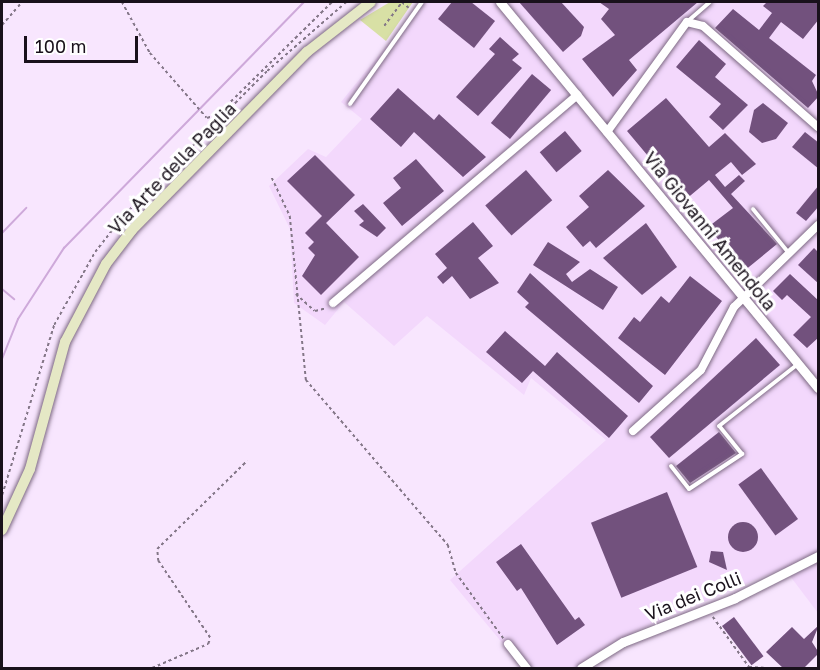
<!DOCTYPE html>
<html>
<head>
<meta charset="utf-8">
<style>
	body { margin:0 }
	#map { position:relative; width:820px; height:670px; overflow:hidden; background:#f8e6fe; font-family:"Golos Text",sans-serif }
	div>[style] { position:absolute }
	.built>* { inset:0; background:#f3d8fc }
	.green>* { inset:0; background:#d8e0a5 }
	.stream>* { height:2px; margin:-1px; padding:0 1px; transform-origin:1px; border-radius:1px; background:#cea9da }
	.building>* { inset:0; background:#72517d; transform-origin:0 0 }
	.round { border-radius:50% }
	.path>* { height:1.5px; margin-top:-0.75px; transform-origin:0; background:repeating-linear-gradient(90deg,#837687 0 3px,transparent 0 6px) }
	.roads { filter:drop-shadow(0 0 2px #7d6983) drop-shadow(0 0 2px #7d6983) }
	.service>* { height:4px; margin:-2px; padding:0 2px; transform-origin:2px; border-radius:2px; background:#fff }
	.minor>* { height:8px; margin:-4px; padding:0 4px; transform-origin:4px; border-radius:4px; background:#fff }
	.tertiary>* { height:9px; margin:-4.5px; padding:0 4.5px; transform-origin:4.5px; border-radius:4.5px; background:#fff }
	.secondary>* { height:10px; margin:-5px; padding:0 5px; transform-origin:5px; border-radius:5px; background:#e5e8c5 }
	span { translate:-50% -50%; white-space:nowrap; text-align:center; line-height:1.15; -webkit-text-stroke:6px #fff; paint-order:stroke }
	.street-label { font-size:18px; color:#19111b }
	.frame { position:absolute; inset:0; border:3px solid #19111b; pointer-events:none }
	.scale { position:absolute; left:24px; top:36px; width:114px; height:27px; box-sizing:border-box; border:3px solid #19111b; border-top:0; padding-left:8px; font-size:18px; line-height:21px; white-space:nowrap; color:#19111b; -webkit-text-stroke:4px #fff; paint-order:stroke }
</style>
</head>
<body>
<div id="map">
	<div class="built">
		<div style="clip-path:polygon(422px 2px,818px 2px,818px 613px,784px 568px,636px 631px,579px 668px,523px 668px,450px 580px,606px 440px,531px 378px,524px 395px,427px 316px,394px 346px,344px 302px,325px 325px,294px 303px,290px 229px,269px 186px,308px 149px,326px 157px,362px 119px,341px 102px)"></div>
	</div>
	<div class="green">
		<div style="clip-path:polygon(390px 2px,413px 2px,386px 41px,360px 20px)"></div>
	</div>
	<div class="stream">
		<div style="left:2px;top:233px;width:35px;rotate:-46deg"></div>
		<div style="left:2px;top:289px;width:16px;rotate:40deg"></div>
		<div style="left:2px;top:359px;width:43px;rotate:-68.2deg"></div>
		<div style="left:18px;top:319px;width:85px;rotate:-57.1deg"></div>
		<div style="left:64px;top:248px;width:344px;rotate:-45.7deg"></div>
	</div>
	<div class="building">
		<div style="clip-path:polygon(452px 2px,471px 2px,495px 21px,474px 48px,438px 19px)"></div>
		<div style="clip-path:polygon(519px 2px,561px 2px,584px 27px,581px 36px,563px 52px)"></div>
		<div style="clip-path:polygon(599px 2px,698px 2px,629px 60px,637px 70px,613px 97px,582px 59px,615px 35px,601px 19px,609px 9px)"></div>
		<div style="clip-path:polygon(767px 2px,819px 2px,819px 19px,803px 39px,781px 22px,769px 38px,816px 75px,812px 81px,819px 96px,808px 108px,715px 28px,733px 9px,759px 30px,772px 13px,763px 6px)"></div>
		<div style="clip-path:polygon(500px 37px,519px 54px,512px 60px,522px 68px,478px 116px,456px 97px,495px 54px,489px 49px)"></div>
		<div style="clip-path:polygon(699px 40px,726px 64px,715px 77px,748px 105px,723px 130px,709px 117px,721px 104px,676px 67px)"></div>
		<div style="left:532px;top:74px;width:25px;height:64px;rotate:40deg"></div>
		<div style="clip-path:polygon(398px 88px,434px 120px,439px 114px,486px 157px,463px 177px,414px 132px,401px 147px,370px 119px)"></div>
		<div style="clip-path:polygon(666px 98px,709px 147px,725px 133px,756px 164px,742px 175px,731px 162px,715px 175px,725px 187px,739px 175px,745px 181px,731px 194px,777px 244px,744px 271px,708px 227px,733px 208px,709px 180px,685px 200px,627px 131px)"></div>
		<div style="clip-path:polygon(763px 103px,788px 123px,776px 139px,762px 143px,749px 132px,754px 110px)"></div>
		<div style="left:565px;top:131px;width:26px;height:33px;rotate:50deg"></div>
		<div style="clip-path:polygon(805px 132px,819px 143px,819px 169px,792px 147px)"></div>
		<div style="clip-path:polygon(315px 155px,355px 195px,326px 223px,359px 257px,321px 295px,302px 276px,315px 255px,308px 248px,314px 242px,305px 233px,322px 216px,287px 181px)"></div>
		<div style="clip-path:polygon(416px 159px,444px 191px,402px 226px,383px 203px,401px 188px,393px 178px)"></div>
		<div style="left:526px;top:170px;width:40px;height:54px;rotate:49deg"></div>
		<div style="clip-path:polygon(608px 170px,645px 206px,596px 248px,590px 241px,583px 247px,566px 227px,589px 207px,579px 196px)"></div>
		<div style="clip-path:polygon(819px 185px,819px 206px,806px 221px,796px 213px)"></div>
		<div style="clip-path:polygon(363px 204px,386px 228px,377px 237px,359px 225px,364px 221px,354px 211px)"></div>
		<div style="clip-path:polygon(473px 222px,493px 246px,478px 258px,499px 283px,470px 299px,452px 276px,443px 284px,437px 277px,447px 268px,435px 254px)"></div>
		<div style="clip-path:polygon(646px 223px,677px 267px,642px 295px,603px 258px)"></div>
		<div style="clip-path:polygon(548px 242px,580px 262px,566px 274px,572px 282px,590px 269px,618px 287px,603px 310px,533px 265px)"></div>
		<div style="clip-path:polygon(814px 248px,819px 253px,819px 284px,798px 265px)"></div>
		<div style="clip-path:polygon(530px 273px,653px 386px,639px 403px,525px 307px,529px 303px,517px 292px)"></div>
		<div style="clip-path:polygon(790px 274px,819px 301px,819px 337px,807px 348px,793px 335px,811px 317px,787px 295px,782px 300px,773px 291px)"></div>
		<div style="clip-path:polygon(690px 276px,722px 301px,665px 375px,618px 338px,634px 317px,640px 322px,661px 296px,669px 303px)"></div>
		<div style="clip-path:polygon(505px 331px,545px 366px,557px 352px,628px 416px,609px 438px,533px 371px,522px 383px,486px 352px)"></div>
		<div style="clip-path:polygon(756px 338px,780px 365px,669px 458px,650px 437px)"></div>
		<div style="clip-path:polygon(719px 432px,736px 453px,690px 483px,676px 466px)"></div>
		<div style="left:761px;top:468px;width:63px;height:28px;rotate:54deg"></div>
		<div style="left:667px;top:492px;width:81px;height:82px;rotate:68deg"></div>
		<div class="round" style="left:728px;top:522px;width:30px;height:30px"></div>
		<div style="clip-path:polygon(521px 544px,575px 620px,579px 617px,585px 625px,557px 645px,521px 588px,517px 591px,496px 562px)"></div>
		<div style="clip-path:polygon(711px 551px,723px 552px,727px 570px,709px 562px)"></div>
		<div style="left:734px;top:617px;width:49px;height:15px;rotate:53deg"></div>
		<div style="clip-path:polygon(819px 625px,812px 642px,819px 653px,803px 669px,784px 669px,766px 652px,792px 627px,804px 639px)"></div>
	</div>
	<div class="path">
		<div style="left:122px;top:2px;width:58px;rotate:61.2deg"></div>
		<div style="left:150px;top:53px;width:86px;rotate:48.8deg"></div>
		<div style="left:207px;top:118px;width:12px;rotate:-20deg"></div>
		<div style="left:218px;top:114px;width:160px;rotate:-44.5deg"></div>
		<div style="left:2px;top:25px;width:30px;rotate:-49deg"></div>
		<div style="left:384px;top:26px;width:30px;rotate:-53deg"></div>
		<div style="left:402px;top:2px;width:9px;rotate:41deg"></div>
		<div style="left:272px;top:178px;width:42px;rotate:64.7deg"></div>
		<div style="left:290px;top:216px;width:165px;rotate:84.4deg"></div>
		<div style="left:306px;top:380px;width:218px;rotate:49.3deg"></div>
		<div style="left:448px;top:545px;width:29px;rotate:74deg"></div>
		<div style="left:456px;top:573px;width:82px;rotate:54deg"></div>
		<div style="left:296px;top:294px;width:25px;rotate:42deg"></div>
		<div style="left:315px;top:311px;width:12px;rotate:-14deg"></div>
		<div style="left:2px;top:495px;width:178px;rotate:-73deg"></div>
		<div style="left:54px;top:325px;width:84px;rotate:-60.7deg"></div>
		<div style="left:95px;top:252px;width:48px;rotate:-51.7deg"></div>
		<div style="left:125px;top:214px;width:202px;rotate:-45.2deg"></div>
		<div style="left:267px;top:71px;width:105px;rotate:-41.1deg"></div>
		<div style="left:713px;top:617px;width:62px;rotate:54.2deg"></div>
		<div style="left:749px;top:667px;width:22px;rotate:3deg"></div>
		<div style="left:152px;top:668px;width:61px;rotate:-23.2deg"></div>
		<div style="left:208px;top:644px;width:6px;rotate:-72deg"></div>
		<div style="left:210px;top:638px;width:93px;rotate:-124deg"></div>
		<div style="left:158px;top:561px;width:12px;rotate:-95deg"></div>
		<div style="left:157px;top:549px;width:126px;rotate:-44.4deg"></div>
	</div>
	<div class="roads">
		<div class="service">
			<div style="left:688px;top:21px;width:29px;rotate:-41deg"></div>
			<div style="left:350px;top:104px;width:125px;rotate:-54.8deg"></div>
			<div style="left:753px;top:209px;width:55px;rotate:50.9deg"></div>
			<div style="left:671px;top:466px;width:29px;rotate:52deg"></div>
			<div style="left:689px;top:489px;width:64px;rotate:-33.4deg"></div>
			<div style="left:742px;top:454px;width:36px;rotate:-129deg"></div>
			<div style="left:719px;top:426px;width:100px;rotate:-38.1deg"></div>
		</div>
		<div class="minor">
			<div style="left:607px;top:132px;width:136px;rotate:-54deg"></div>
			<div style="left:687px;top:22px;width:16px;rotate:14deg"></div>
			<div style="left:703px;top:26px;width:153px;rotate:41.3deg"></div>
			<div style="left:333px;top:303px;width:321px;rotate:-40.4deg"></div>
			<div style="left:633px;top:431px;width:91px;rotate:-41.9deg"></div>
			<div style="left:701px;top:370px;width:71px;rotate:-62.4deg"></div>
			<div style="left:734px;top:307px;width:117px;rotate:-44.3deg"></div>
			<div style="left:508px;top:644px;width:31px;rotate:52deg"></div>
		</div>
		<div class="tertiary">
			<div style="left:500px;top:2px;width:500px;rotate:50.52deg"></div>
			<div style="left:581px;top:668px;width:49px;rotate:-31.8deg"></div>
			<div style="left:623px;top:642px;width:120px;rotate:-21.4deg"></div>
			<div style="left:735px;top:598px;width:93px;rotate:-26.8deg"></div>
		</div>
		<div class="secondary">
			<div style="left:2px;top:530px;width:67px;rotate:-65.3deg"></div>
			<div style="left:30px;top:469px;width:132px;rotate:-74.6deg"></div>
			<div style="left:65px;top:342px;width:88px;rotate:-62.3deg"></div>
			<div style="left:106px;top:264px;width:43px;rotate:-52.6deg"></div>
			<div style="left:132px;top:230px;width:250px;rotate:-45.5deg"></div>
			<div style="left:307px;top:52px;width:81px;rotate:-38deg"></div>
		</div>
	</div>
	<div class="street-label">
		<span style="left:172px;top:168px;rotate:-46deg">Via Arte della Paglia</span>
		<span style="left:710px;top:231px;rotate:51deg">Via Giovanni Amendola</span>
		<span style="left:693px;top:596px;rotate:-22deg">Via dei Colli</span>
	</div>
	<div class="frame"></div>
	<div class="scale">100 m</div>
</div>
</body>
</html>
